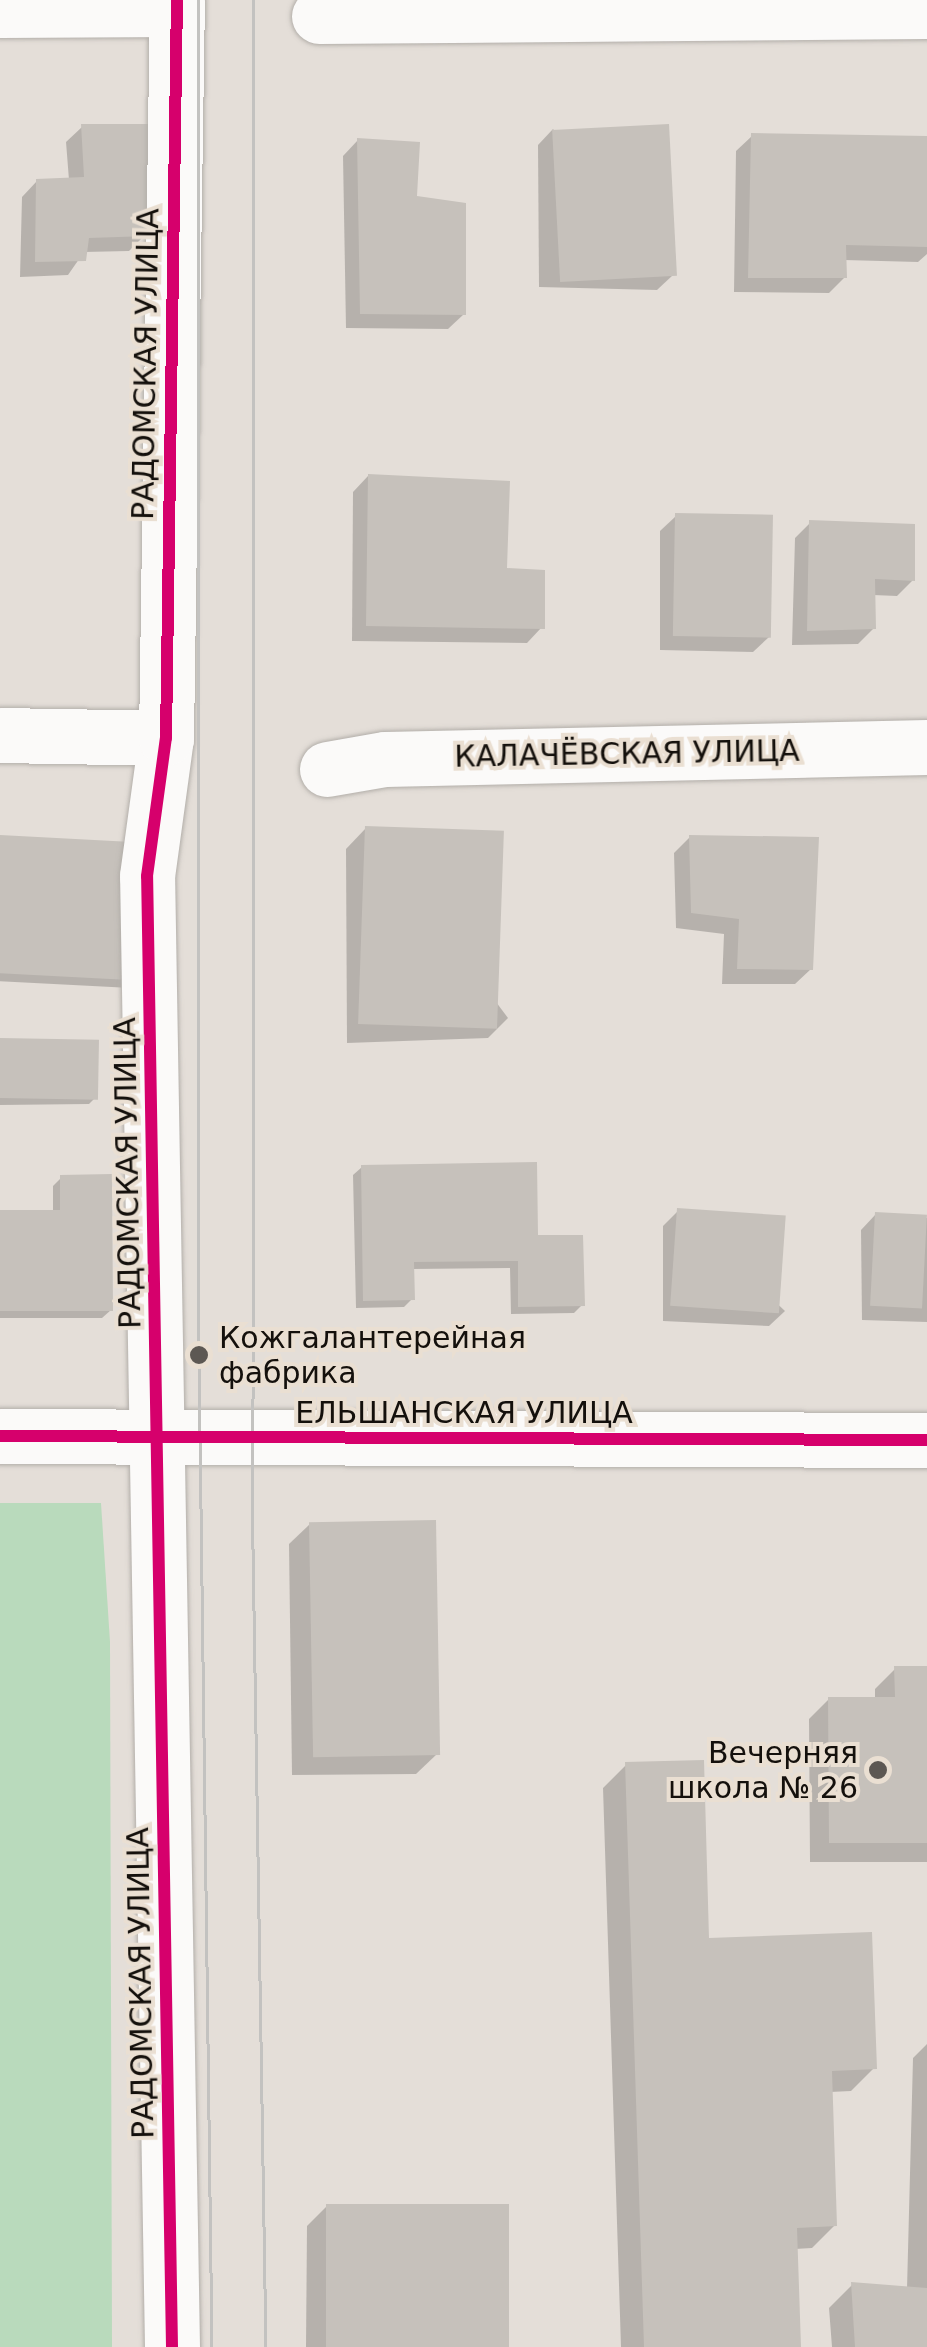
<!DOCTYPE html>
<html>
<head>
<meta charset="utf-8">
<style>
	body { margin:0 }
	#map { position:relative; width:927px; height:2347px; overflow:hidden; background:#e4ded8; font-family:"DejaVu Sans",sans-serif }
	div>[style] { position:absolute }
	.green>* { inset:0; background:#b9dabc }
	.shadow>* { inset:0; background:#0003; transform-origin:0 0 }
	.building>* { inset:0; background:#c6c1bb; transform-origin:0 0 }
	.roads { filter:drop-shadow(0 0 2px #b2aea9) drop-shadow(0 0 2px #b2aea9) }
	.street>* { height:55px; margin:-27.5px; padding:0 27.5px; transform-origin:27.5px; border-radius:27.5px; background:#fbfaf9 }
	.tram>* { height:2.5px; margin:-1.25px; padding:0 1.25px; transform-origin:1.25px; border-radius:1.25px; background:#c3c2c0 }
	.cycleway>* { height:12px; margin:-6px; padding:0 6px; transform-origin:6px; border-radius:6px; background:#d6006c }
	.dots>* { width:28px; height:28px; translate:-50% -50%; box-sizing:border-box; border:5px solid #eadfd2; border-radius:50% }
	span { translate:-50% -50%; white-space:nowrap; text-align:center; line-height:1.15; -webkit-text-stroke:8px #eadfd2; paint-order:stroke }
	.street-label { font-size:30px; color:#14100c }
	.poi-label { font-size:30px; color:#14100c }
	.left { translate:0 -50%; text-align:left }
	.right { translate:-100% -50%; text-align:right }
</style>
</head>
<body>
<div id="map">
	<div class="green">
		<div style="clip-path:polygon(0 1503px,101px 1503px,110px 1642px,112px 2347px,0 2347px)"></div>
	</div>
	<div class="shadow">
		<div style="clip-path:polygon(82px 127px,145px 235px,129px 251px,84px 252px,68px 275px,20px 277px,22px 197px,37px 181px,69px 180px,66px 142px)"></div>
		<div style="clip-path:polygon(553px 129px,673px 275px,657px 290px,539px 287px,538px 145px)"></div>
		<div style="clip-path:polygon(752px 136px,927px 139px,927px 254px,918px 262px,844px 260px,845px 277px,829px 293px,734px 292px,736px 151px)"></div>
		<div style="clip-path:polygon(358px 140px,414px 199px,464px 314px,448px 329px,346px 328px,343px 156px)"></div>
		<div style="clip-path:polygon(368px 476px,504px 570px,542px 627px,527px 643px,352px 641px,353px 492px)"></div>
		<div style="clip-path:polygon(676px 516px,769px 637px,753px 652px,660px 650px,660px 531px)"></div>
		<div style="clip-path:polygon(810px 523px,913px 580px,897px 596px,873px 595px,874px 628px,858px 644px,792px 645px,795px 538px)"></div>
		<div style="clip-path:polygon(366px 828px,508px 1018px,488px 1038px,347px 1043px,346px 849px)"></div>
		<div style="clip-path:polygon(690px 837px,811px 969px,795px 984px,722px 984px,724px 934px,676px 928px,674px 853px)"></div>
		<div style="left:0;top:838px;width:129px;height:143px;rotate:3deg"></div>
		<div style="clip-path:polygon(0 1041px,97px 1096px,89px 1104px,0 1105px)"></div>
		<div style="clip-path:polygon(362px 1167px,536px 1238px,582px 1305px,574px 1313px,511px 1314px,510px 1268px,412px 1269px,412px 1299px,404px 1307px,356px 1308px,353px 1175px)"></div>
		<div style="clip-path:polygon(61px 1178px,111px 1310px,102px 1318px,0 1318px,0 1213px,53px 1212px,53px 1186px)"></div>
		<div style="clip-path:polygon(678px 1211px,785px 1311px,769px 1326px,663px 1321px,663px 1226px)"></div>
		<div style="clip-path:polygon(876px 1214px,927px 1218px,927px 1322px,862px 1320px,861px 1230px)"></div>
		<div style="clip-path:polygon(310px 1524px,437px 1754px,416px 1774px,292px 1775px,289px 1544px)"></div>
		<div style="clip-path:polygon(895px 1669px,927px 1669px,927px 1862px,810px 1862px,809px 1719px,829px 1699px,875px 1699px,875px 1689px)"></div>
		<div style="clip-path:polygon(626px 1765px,707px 1940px,874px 2068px,851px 2091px,830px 2092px,835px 2225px,812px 2248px,795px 2249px,798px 2347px,621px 2347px,603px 1788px)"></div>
		<div style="clip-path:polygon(927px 2044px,927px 2347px,832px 2347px,829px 2308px,852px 2285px,907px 2289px,913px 2058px)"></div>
		<div style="clip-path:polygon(327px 2206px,506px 2347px,306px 2347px,307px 2226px)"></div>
	</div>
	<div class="building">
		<div style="clip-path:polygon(81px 124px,151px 124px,148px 236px,89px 238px,86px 261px,35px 262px,36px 179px,84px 177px)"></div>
		<div style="left:669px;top:124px;width:152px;height:117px;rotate:87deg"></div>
		<div style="clip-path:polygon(751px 133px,927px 136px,927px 247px,846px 245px,847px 278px,748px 278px)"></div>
		<div style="clip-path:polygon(357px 138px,420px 142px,417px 196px,466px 203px,466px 315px,360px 314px)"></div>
		<div style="clip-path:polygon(368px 474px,510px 481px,507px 568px,545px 570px,545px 629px,366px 626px)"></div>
		<div style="left:675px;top:513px;width:98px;height:123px;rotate:1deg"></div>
		<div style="clip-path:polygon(809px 520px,915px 524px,915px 581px,875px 579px,876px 629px,807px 631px)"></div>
		<div style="left:365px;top:826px;width:139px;height:198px;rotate:2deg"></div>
		<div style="left:0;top:835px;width:132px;height:138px;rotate:3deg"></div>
		<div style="clip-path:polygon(689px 835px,819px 837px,813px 970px,737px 969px,739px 919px,691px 913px)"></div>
		<div style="left:0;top:1038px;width:99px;height:60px;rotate:1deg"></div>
		<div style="clip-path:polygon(537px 1162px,538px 1235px,583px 1235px,585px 1306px,518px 1307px,518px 1261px,414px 1262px,415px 1300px,363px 1301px,361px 1165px)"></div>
		<div style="clip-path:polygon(112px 1174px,113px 1311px,0 1311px,0 1210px,60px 1210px,60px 1175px)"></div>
		<div style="left:677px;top:1208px;width:109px;height:98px;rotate:4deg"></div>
		<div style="left:875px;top:1212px;width:52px;height:94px;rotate:3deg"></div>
		<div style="left:436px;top:1520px;width:235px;height:127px;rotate:89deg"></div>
		<div style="clip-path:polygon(894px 1666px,927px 1666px,927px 1843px,829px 1843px,828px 1697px,895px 1697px)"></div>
		<div style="clip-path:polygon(704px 1760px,709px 1938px,872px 1932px,877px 2069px,832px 2071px,837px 2226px,797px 2228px,801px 2347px,644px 2347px,625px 1762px)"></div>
		<div style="left:326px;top:2204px;width:183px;height:143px"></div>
		<div style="clip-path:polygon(851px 2282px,927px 2288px,927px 2347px,855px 2347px)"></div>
	</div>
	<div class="roads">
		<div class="street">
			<div style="left:0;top:10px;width:177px;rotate:-0.3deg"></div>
			<div style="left:319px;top:16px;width:608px;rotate:-0.47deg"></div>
			<div style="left:0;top:735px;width:166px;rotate:1deg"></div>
			<div style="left:327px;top:769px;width:59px;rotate:-9.8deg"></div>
			<div style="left:385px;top:759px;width:542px;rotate:-1.27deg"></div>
			<div style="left:0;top:1436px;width:927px;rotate:0.25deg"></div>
			<div style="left:172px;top:2347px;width:1471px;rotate:-90.97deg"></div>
			<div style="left:147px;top:876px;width:139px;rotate:-82.2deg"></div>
			<div style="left:166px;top:738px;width:738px;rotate:-89.15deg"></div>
		</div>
	</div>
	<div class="tram">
		<div style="left:199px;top:0;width:1355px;rotate:90deg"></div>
		<div style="left:199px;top:1355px;width:992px;rotate:89.25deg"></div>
		<div style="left:254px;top:0;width:1548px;rotate:90.04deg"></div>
		<div style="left:253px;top:1548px;width:799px;rotate:89.07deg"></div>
	</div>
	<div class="cycleway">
		<div style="left:0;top:1436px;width:927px;rotate:0.25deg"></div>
		<div style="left:172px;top:2347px;width:1471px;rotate:-90.97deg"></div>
		<div style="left:147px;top:876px;width:139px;rotate:-82.2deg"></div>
		<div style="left:166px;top:738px;width:738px;rotate:-89.15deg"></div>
	</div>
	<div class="dots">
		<div style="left:199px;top:1355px;background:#5d5853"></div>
		<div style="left:878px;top:1770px;background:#5d5853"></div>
	</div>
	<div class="street-label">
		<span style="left:146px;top:364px;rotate:-89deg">РАДОМСКАЯ УЛИЦА</span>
		<span style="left:627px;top:754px;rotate:-1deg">КАЛАЧЁВСКАЯ УЛИЦА</span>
		<span style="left:128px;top:1173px;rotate:-91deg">РАДОМСКАЯ УЛИЦА</span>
		<span style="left:464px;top:1413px">ЕЛЬШАНСКАЯ УЛИЦА</span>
		<span style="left:141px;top:1983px;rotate:-91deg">РАДОМСКАЯ УЛИЦА</span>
	</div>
	<div class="poi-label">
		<span class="left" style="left:219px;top:1355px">Кожгалантерейная<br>фабрика</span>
		<span class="right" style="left:858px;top:1770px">Вечерняя<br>школа № 26</span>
	</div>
</div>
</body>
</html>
